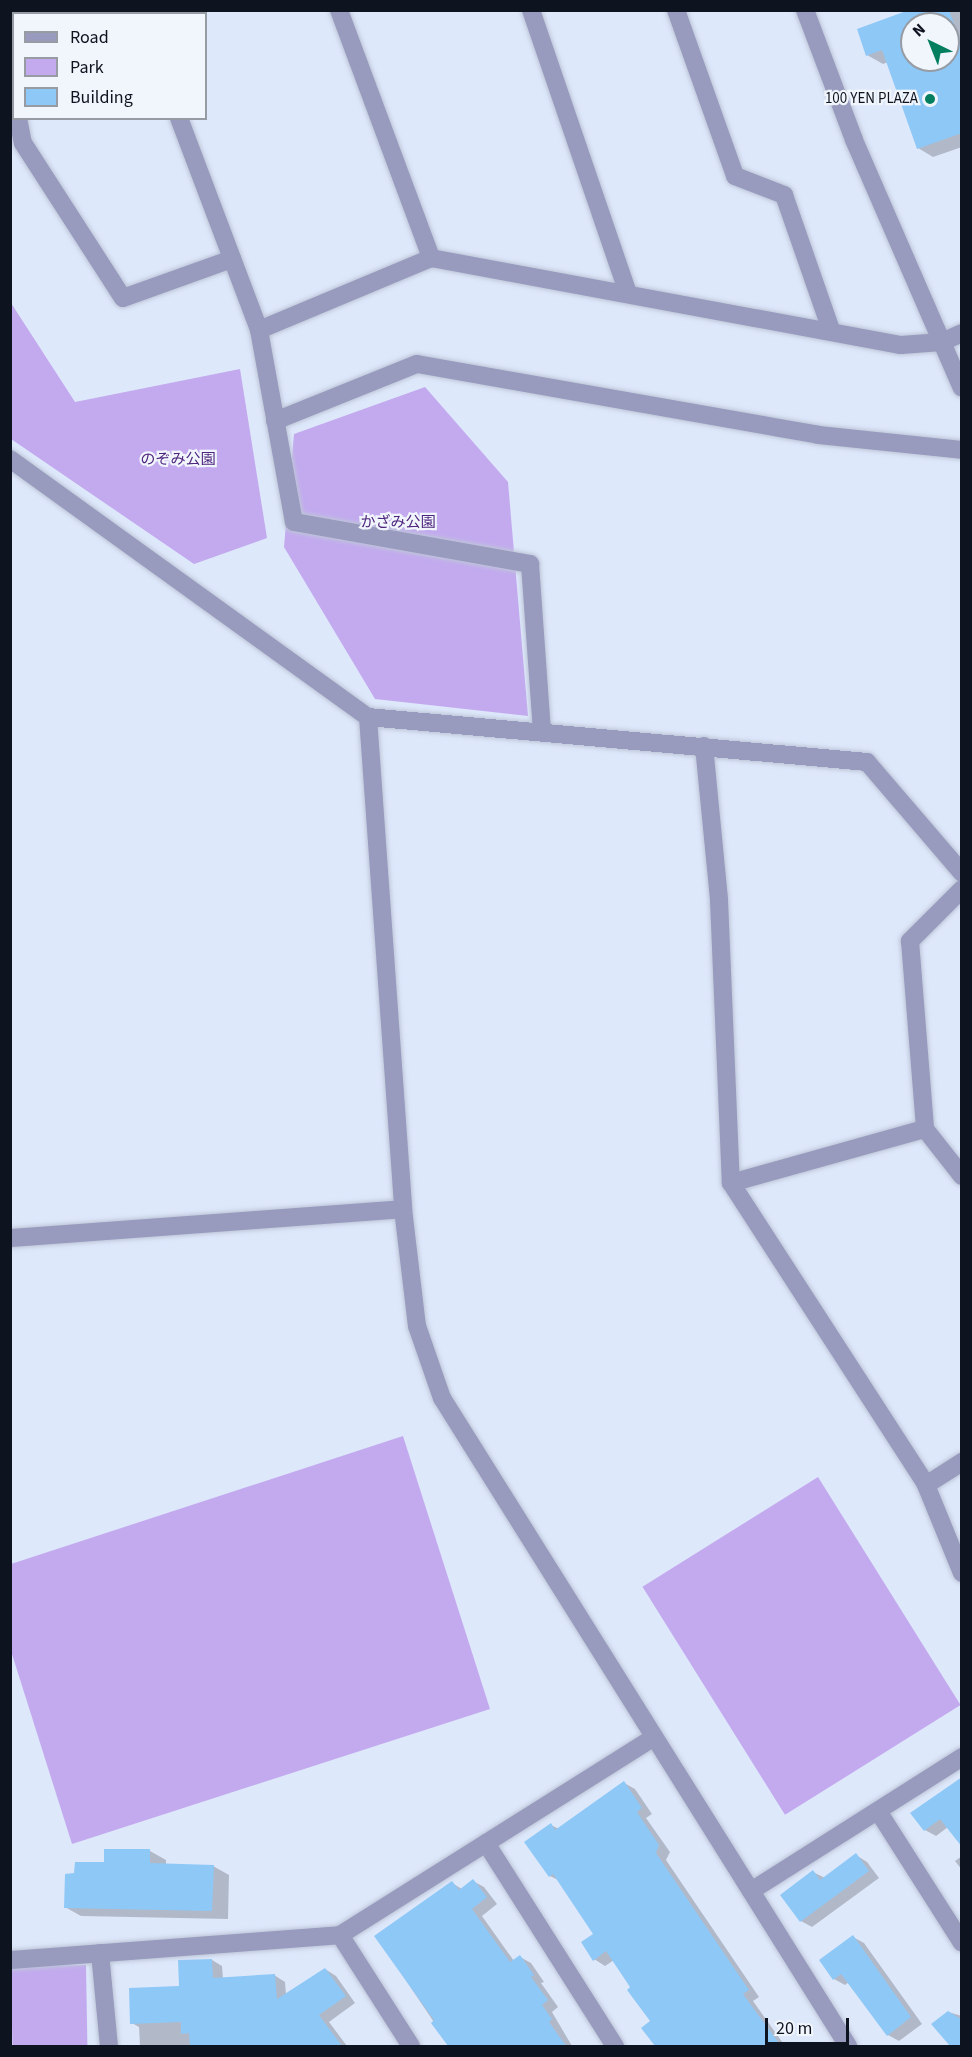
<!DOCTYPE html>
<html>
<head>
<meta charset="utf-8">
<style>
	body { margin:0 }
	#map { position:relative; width:972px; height:2057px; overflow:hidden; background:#dee8fb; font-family:"Source Sans 3","Noto Sans JP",sans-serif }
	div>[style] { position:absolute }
	.green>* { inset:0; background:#c3aaef; transform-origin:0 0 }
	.shadow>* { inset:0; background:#0003 }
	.building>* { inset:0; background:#8ec8f7 }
	.roads { filter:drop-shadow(0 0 2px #bdc6d8) drop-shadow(0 0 2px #bdc6d8) }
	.minor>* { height:18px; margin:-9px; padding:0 9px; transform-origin:9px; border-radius:9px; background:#989bbd }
	.dots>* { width:16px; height:16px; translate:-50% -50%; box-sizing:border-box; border:3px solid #f1f5fc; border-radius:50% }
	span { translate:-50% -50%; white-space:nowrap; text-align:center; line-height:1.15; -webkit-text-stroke:4.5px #f1f5fc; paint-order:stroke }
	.poi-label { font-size:15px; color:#0e141f }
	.right { translate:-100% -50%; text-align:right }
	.park-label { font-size:15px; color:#4e257e }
	.frame { position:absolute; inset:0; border:12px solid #0e141f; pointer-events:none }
	.legend { position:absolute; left:12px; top:12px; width:195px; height:108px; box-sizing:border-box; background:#f1f5fc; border:2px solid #969ba4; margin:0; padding:8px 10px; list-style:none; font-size:18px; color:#0e141f }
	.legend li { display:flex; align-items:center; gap:12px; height:30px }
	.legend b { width:30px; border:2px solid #969ba4 }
	.north { position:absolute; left:900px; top:12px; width:60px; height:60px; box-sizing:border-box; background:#f1f5fc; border:2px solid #969ba4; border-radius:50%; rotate:317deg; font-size:16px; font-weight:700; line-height:24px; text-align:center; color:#0e141f }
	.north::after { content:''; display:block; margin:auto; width:21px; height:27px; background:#037f5f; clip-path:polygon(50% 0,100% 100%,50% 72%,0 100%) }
	.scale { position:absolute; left:765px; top:2018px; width:84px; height:27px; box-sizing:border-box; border:3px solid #0e141f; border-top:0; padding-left:8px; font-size:18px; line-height:21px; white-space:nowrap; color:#0e141f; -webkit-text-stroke:4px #f1f5fc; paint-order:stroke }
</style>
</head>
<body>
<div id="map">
	<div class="green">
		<div style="clip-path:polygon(11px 303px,75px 402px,240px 369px,267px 538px,194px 564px,11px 439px)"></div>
		<div style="clip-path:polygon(425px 387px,508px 482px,528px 716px,375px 699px,284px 547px,294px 434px)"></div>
		<div style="clip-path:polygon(403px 1436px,490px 1709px,72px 1844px,11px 1651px,11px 1564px)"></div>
		<div style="left:818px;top:1477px;width:269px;height:207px;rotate:58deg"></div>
		<div style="left:86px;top:1965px;width:81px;height:75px;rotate:89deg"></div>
	</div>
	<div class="shadow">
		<div style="clip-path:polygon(evenodd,914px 10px,960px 10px,962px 14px,962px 147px,933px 157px,918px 148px,888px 62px,883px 64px,867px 55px,914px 10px,912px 24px,948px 24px,948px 60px,912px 60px,912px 24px)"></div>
		<div style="clip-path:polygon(962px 1780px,948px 1827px,936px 1836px,925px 1830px)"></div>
		<div style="clip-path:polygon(624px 1783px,635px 1789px,652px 1814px,646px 1818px,670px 1852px,666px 1860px,759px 1997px,753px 2001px,785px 2046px,657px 2046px,643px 2029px,652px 2022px,614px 1960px,605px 1966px,594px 1959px,596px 1934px,560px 1881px,550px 1876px,551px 1825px,559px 1829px)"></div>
		<div style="clip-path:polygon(150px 1851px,166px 1860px,166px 1865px,213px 1866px,229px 1875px,228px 1919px,81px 1916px,65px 1907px,106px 1864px)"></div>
		<div style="clip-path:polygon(856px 1855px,867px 1862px,879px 1878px,812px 1927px,801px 1921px,813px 1872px,825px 1878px)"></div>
		<div style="clip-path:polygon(962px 1856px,962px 1870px,955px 1861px)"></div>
		<div style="clip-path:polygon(473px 1881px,484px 1887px,497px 1904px,482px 1916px,514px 1961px,520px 1957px,531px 1963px,544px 1982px,541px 1983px,558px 2007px,552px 2012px,572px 2046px,450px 2046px,376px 1936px,452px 1883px,462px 1889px)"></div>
		<div style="clip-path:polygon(853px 1937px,864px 1943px,922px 2024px,899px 2041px,888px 2035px,849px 1982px,845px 1985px,834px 1979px)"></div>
		<div style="clip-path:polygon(212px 1960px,222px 1966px,223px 1979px,274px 1975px,285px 1982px,286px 1995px,325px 1969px,336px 1976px,355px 2003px,329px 2022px,347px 2046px,140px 2046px,139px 2027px,132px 2023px)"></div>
		<div style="clip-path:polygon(948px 2012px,962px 2016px,962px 2046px,951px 2046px,933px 2024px)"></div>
	</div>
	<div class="building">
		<div style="clip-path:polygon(evenodd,909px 10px,949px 10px,962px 46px,962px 133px,917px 149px,882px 50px,866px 56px,857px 29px,909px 10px,912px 24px,948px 24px,948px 60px,912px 60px,912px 24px)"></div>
		<div style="clip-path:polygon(962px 1777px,962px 1847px,940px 1819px,924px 1831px,910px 1813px)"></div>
		<div style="clip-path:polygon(624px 1781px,642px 1808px,637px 1812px,659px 1845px,656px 1853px,749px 1990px,743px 1994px,781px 2046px,655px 2046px,641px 2028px,650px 2021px,627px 1990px,630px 1987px,606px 1951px,593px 1961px,581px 1942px,593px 1934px,553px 1874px,549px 1877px,524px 1842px,551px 1823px,555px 1830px)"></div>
		<div style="clip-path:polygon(104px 1849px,150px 1849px,150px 1863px,214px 1865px,212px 1911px,64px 1908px,65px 1874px,74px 1873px,75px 1862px,104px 1862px)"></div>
		<div style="clip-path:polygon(856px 1853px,869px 1871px,800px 1922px,780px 1895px,813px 1870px,820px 1880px)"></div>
		<div style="clip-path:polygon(473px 1879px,487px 1897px,472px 1909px,510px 1962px,520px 1955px,534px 1975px,531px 1977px,548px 2000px,542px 2005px,552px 2019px,549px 2022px,566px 2046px,448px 2046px,431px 2023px,434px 2020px,374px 1936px,452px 1881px,459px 1890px)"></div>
		<div style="clip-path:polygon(853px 1935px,911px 2017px,887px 2036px,841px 1974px,833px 1980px,819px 1960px)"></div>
		<div style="clip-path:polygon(212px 1959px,213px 1978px,275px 1974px,277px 1999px,325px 1968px,346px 1996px,319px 2015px,342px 2046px,190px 2046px,189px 2033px,181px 2034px,181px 2022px,130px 2024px,129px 1988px,179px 1986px,178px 1960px)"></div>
		<div style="clip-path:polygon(948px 2011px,962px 2020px,962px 2046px,950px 2046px,931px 2024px)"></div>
	</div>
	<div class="roads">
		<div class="minor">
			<div style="left:137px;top:10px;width:4px;rotate:63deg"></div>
			<div style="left:339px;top:10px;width:265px;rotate:69.6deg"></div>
			<div style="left:531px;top:10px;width:300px;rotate:71.1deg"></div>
			<div style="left:676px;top:10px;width:176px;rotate:70.4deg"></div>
			<div style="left:735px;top:176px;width:53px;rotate:21.2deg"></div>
			<div style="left:784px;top:195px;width:143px;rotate:70.8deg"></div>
			<div style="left:805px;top:10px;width:139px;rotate:69.3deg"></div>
			<div style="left:854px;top:140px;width:270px;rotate:66.5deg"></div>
			<div style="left:10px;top:78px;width:16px;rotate:76deg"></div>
			<div style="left:18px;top:118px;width:25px;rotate:79deg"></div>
			<div style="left:23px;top:143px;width:184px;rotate:57.2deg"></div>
			<div style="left:123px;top:298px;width:116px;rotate:-19.7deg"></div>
			<div style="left:179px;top:118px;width:227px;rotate:69.3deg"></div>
			<div style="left:259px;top:330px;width:195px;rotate:79.7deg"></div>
			<div style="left:294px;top:522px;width:240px;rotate:10.1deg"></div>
			<div style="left:530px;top:564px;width:166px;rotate:85.9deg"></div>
			<div style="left:259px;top:330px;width:186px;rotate:-22.7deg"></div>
			<div style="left:431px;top:258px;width:478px;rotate:10.5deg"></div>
			<div style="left:901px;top:345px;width:41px;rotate:-4.2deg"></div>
			<div style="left:942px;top:342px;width:22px;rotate:-24deg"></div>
			<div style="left:275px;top:421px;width:153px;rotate:-21.9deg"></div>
			<div style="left:417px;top:364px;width:407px;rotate:10deg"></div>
			<div style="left:818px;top:435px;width:145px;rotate:5.9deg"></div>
			<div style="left:10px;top:459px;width:441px;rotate:35.8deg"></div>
			<div style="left:368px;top:717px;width:501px;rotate:5.15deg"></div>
			<div style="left:867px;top:762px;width:146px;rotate:49.4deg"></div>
			<div style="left:368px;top:717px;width:493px;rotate:85.9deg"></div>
			<div style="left:403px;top:1209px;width:118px;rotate:83.2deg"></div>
			<div style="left:417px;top:1326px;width:76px;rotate:70.9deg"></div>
			<div style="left:442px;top:1398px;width:765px;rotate:57.93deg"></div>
			<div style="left:704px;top:746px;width:155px;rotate:84.4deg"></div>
			<div style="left:719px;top:900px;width:283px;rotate:87.6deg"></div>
			<div style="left:731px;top:1183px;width:359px;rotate:57.1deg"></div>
			<div style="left:926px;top:1485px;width:95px;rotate:67.8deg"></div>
			<div style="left:962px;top:889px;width:74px;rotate:135deg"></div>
			<div style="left:910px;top:941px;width:189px;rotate:85.4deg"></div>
			<div style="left:925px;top:1129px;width:60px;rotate:51.8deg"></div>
			<div style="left:731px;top:1183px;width:201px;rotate:-15.6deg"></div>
			<div style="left:10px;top:1238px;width:394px;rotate:-4.2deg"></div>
			<div style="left:926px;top:1485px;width:43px;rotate:-32.6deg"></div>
			<div style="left:878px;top:1811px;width:156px;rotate:57.5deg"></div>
			<div style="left:486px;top:1843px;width:241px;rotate:57.6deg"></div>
			<div style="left:751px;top:1891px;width:250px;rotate:-32.4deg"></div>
			<div style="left:340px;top:1935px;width:132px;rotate:57.4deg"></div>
			<div style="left:100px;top:1953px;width:93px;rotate:84.5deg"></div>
			<div style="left:10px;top:1960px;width:331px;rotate:-4.3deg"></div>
			<div style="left:340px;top:1935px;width:371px;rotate:-32.2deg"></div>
		</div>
	</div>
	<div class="dots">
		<div style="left:930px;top:99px;background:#037f5f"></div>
	</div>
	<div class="poi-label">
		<span class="right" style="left:918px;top:99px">100 YEN PLAZA</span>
	</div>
	<div class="park-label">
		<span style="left:178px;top:460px">のぞみ公園</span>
		<span style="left:398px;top:523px">かざみ公園</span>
	</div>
	<div class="frame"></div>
	<ul class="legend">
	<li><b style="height:8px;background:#989bbd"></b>Road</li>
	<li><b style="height:16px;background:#c3aaef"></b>Park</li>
	<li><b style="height:16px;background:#8ec8f7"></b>Building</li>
	</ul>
	<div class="north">N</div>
	<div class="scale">20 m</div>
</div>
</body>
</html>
